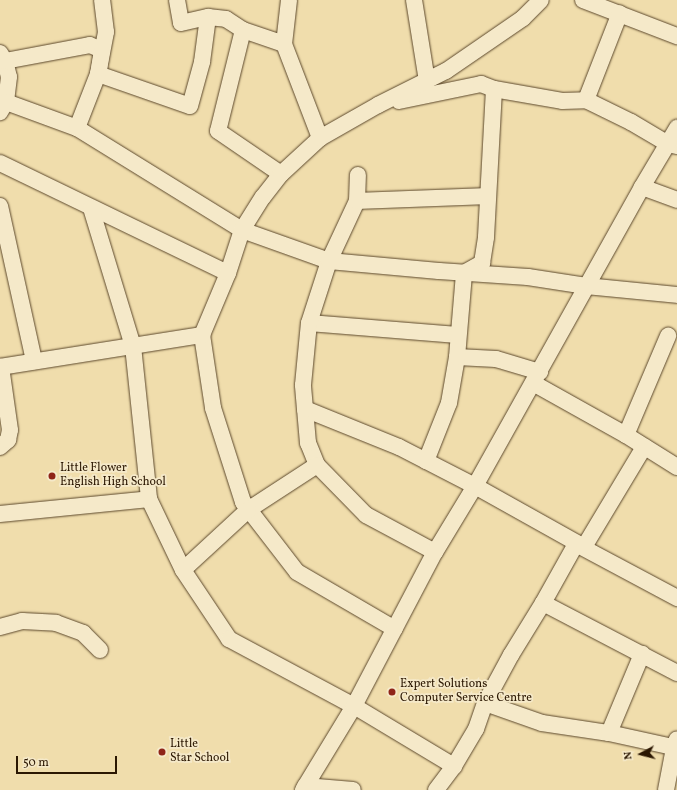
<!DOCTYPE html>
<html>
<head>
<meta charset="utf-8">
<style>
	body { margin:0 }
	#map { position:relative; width:677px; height:790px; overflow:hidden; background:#f0ddac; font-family:Vollkorn,serif }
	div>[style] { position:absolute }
	.roads { filter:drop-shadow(0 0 1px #5c482c) drop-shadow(0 0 1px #5c482c) }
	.minor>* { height:16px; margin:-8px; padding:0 8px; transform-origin:8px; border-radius:8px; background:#f5e9c9 }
	.dots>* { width:11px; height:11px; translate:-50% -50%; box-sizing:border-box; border:2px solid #f5e9c9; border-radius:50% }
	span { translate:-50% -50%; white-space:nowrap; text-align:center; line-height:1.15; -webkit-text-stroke:3.5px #f5e9c9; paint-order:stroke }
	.poi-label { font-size:12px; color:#2b1702 }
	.left { translate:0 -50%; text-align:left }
	.north { position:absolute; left:621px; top:734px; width:40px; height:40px; -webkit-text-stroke:3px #f5e9c9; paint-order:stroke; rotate:263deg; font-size:11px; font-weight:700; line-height:16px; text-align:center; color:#2b1702 }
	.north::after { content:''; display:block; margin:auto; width:14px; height:18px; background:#2b1702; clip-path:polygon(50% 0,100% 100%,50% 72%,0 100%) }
	.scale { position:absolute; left:16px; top:756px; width:101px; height:18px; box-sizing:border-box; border:2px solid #2b1702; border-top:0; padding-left:5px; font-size:12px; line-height:14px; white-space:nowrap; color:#2b1702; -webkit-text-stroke:3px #f5e9c9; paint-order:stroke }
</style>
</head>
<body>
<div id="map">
	<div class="roads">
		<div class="minor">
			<div style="left:177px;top:0;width:23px;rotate:80deg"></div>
			<div style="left:181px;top:23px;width:28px;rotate:-13deg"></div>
			<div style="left:208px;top:17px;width:18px;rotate:6deg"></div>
			<div style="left:226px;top:19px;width:20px;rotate:33deg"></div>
			<div style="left:243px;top:30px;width:43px;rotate:18.9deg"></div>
			<div style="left:284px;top:44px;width:101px;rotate:69deg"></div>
			<div style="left:414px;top:0;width:82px;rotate:80.9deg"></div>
			<div style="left:583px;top:0;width:101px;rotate:21deg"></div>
			<div style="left:243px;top:30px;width:104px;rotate:103.9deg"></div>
			<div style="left:218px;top:131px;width:76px;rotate:34.3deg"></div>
			<div style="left:284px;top:44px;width:44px;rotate:-83.5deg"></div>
			<div style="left:0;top:53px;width:9px;rotate:58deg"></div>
			<div style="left:5px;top:61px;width:16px;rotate:76deg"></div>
			<div style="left:9px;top:77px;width:25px;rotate:97deg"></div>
			<div style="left:6px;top:102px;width:12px;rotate:121deg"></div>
			<div style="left:5px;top:61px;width:86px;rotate:-10.7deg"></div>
			<div style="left:90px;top:45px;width:13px;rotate:23deg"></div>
			<div style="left:102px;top:50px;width:24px;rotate:99deg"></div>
			<div style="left:98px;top:74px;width:97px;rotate:19.2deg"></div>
			<div style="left:190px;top:106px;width:46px;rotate:-74.7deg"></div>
			<div style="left:202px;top:62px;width:45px;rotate:-82.4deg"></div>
			<div style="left:586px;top:100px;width:93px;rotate:-68.7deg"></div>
			<div style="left:399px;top:101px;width:84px;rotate:-11.7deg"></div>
			<div style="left:481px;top:84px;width:14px;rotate:21deg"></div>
			<div style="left:494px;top:89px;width:69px;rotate:10deg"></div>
			<div style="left:562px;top:101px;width:24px;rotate:-2deg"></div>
			<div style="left:586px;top:100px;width:50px;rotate:26.1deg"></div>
			<div style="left:631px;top:122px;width:43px;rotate:30.7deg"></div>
			<div style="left:668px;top:144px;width:9px;rotate:13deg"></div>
			<div style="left:6px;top:102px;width:76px;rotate:20.1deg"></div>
			<div style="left:77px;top:128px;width:194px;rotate:31.7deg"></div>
			<div style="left:242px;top:230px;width:92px;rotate:19.6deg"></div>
			<div style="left:329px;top:261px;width:110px;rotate:5.2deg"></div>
			<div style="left:439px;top:271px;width:89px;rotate:3.9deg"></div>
			<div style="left:528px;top:277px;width:59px;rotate:8.8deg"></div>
			<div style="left:586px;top:286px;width:91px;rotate:5.6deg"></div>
			<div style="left:77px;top:128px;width:58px;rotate:-68.7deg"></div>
			<div style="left:98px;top:74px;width:43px;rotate:-79.2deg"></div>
			<div style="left:106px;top:32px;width:32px;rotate:-97deg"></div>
			<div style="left:0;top:163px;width:253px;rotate:25.8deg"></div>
			<div style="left:642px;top:187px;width:37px;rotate:20deg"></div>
			<div style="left:357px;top:201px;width:131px;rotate:-2.2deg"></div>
			<div style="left:0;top:206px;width:159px;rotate:77.6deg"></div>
			<div style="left:91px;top:208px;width:144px;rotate:73.1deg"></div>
			<div style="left:133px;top:346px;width:154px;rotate:84deg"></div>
			<div style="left:309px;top:323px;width:149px;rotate:4.6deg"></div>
			<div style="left:202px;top:335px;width:74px;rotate:81.4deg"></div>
			<div style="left:213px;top:408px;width:99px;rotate:72.3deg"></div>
			<div style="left:243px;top:502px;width:88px;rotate:52.4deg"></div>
			<div style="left:297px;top:572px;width:113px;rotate:30.2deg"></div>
			<div style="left:457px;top:357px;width:39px;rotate:3deg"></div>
			<div style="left:496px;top:359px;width:46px;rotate:16.5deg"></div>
			<div style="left:0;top:367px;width:205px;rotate:-9deg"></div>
			<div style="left:202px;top:335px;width:67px;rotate:-67.2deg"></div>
			<div style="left:228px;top:273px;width:45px;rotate:-72deg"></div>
			<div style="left:242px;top:230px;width:39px;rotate:-58deg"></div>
			<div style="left:263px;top:197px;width:29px;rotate:-52deg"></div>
			<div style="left:281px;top:174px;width:53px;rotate:-42.7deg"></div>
			<div style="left:320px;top:138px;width:67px;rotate:-29.6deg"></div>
			<div style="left:378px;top:105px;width:76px;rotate:-26.6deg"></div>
			<div style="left:446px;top:71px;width:93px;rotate:-34.5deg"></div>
			<div style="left:523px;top:18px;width:25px;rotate:-45deg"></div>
			<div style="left:533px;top:383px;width:107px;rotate:29.2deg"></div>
			<div style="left:626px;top:435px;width:60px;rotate:32.1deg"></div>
			<div style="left:305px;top:409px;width:101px;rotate:22deg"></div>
			<div style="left:399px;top:447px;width:85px;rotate:27.2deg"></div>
			<div style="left:475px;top:486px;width:125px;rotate:29.2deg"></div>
			<div style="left:626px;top:435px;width:108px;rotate:-67deg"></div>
			<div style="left:0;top:447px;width:11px;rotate:-41deg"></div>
			<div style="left:8px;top:440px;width:10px;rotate:-79deg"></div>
			<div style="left:10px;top:430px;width:64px;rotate:-98.1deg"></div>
			<div style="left:426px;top:461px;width:62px;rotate:-68.4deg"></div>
			<div style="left:449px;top:403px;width:47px;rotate:-80.1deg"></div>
			<div style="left:457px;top:357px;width:84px;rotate:-85.2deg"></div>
			<div style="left:464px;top:273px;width:21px;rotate:-29deg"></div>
			<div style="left:482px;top:263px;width:26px;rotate:-81deg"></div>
			<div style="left:486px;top:237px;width:148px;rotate:-86.9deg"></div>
			<div style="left:317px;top:465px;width:24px;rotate:-112deg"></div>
			<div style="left:308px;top:443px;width:34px;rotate:-95deg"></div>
			<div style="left:305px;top:409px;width:24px;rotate:-95deg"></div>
			<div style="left:303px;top:385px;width:62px;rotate:-84.5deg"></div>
			<div style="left:309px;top:323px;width:65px;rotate:-72.1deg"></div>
			<div style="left:329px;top:261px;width:66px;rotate:-65deg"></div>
			<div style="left:357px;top:201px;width:26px;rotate:-88deg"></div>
			<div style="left:0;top:514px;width:150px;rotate:-5.7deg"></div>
			<div style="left:149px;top:499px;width:79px;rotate:64.4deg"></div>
			<div style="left:576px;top:544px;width:115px;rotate:28.1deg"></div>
			<div style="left:435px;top:552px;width:78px;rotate:-151.8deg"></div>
			<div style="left:366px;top:515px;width:70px;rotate:-134.4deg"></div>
			<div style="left:317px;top:465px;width:82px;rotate:146.9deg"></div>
			<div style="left:248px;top:510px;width:88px;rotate:137.3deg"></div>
			<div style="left:183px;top:570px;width:83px;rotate:56.3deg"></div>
			<div style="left:229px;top:639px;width:142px;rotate:28.2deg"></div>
			<div style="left:354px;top:706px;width:117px;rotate:31deg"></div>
			<div style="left:543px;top:603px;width:151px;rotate:27.6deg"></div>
			<div style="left:0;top:627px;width:23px;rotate:-15deg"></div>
			<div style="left:22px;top:621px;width:34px;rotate:3deg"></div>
			<div style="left:56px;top:623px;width:29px;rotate:20deg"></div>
			<div style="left:83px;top:633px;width:24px;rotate:45deg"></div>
			<div style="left:485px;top:703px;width:60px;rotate:19.3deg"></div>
			<div style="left:542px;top:723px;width:68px;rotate:8.5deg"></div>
			<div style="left:609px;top:733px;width:70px;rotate:12.4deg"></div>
			<div style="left:609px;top:733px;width:86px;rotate:-67.3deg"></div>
			<div style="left:305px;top:786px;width:48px;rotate:4.8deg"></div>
			<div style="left:303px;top:790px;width:98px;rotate:-58.7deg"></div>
			<div style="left:354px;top:706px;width:174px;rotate:-62.3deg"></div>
			<div style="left:435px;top:552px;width:77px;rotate:-58.8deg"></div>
			<div style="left:475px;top:486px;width:342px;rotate:-60.8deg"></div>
			<div style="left:642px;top:187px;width:69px;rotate:-59.3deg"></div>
			<div style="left:436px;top:790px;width:30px;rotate:-53deg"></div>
			<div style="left:454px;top:766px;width:43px;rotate:-59.3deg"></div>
			<div style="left:476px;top:729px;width:28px;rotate:-71deg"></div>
			<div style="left:485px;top:703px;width:55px;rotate:-61.6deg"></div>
			<div style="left:511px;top:655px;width:61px;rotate:-58.4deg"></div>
			<div style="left:543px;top:603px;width:68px;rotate:-60.8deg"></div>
			<div style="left:576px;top:544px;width:9px;rotate:21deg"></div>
			<div style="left:584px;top:547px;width:117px;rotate:-59deg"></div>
			<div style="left:666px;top:790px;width:43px;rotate:-79.2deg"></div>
			<div style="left:674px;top:748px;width:9px;rotate:-72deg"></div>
		</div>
	</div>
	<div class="dots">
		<div style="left:52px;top:476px;background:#8f2418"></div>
		<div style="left:392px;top:692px;background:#8f2418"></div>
		<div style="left:162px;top:752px;background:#8f2418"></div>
	</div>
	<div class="poi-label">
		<span class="left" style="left:60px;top:476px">Little Flower<br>English High School</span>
		<span class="left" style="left:400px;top:692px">Expert Solutions<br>Computer Service Centre</span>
		<span class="left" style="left:170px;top:752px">Little<br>Star School</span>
	</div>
	<div class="north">N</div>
	<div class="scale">50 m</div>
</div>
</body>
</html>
